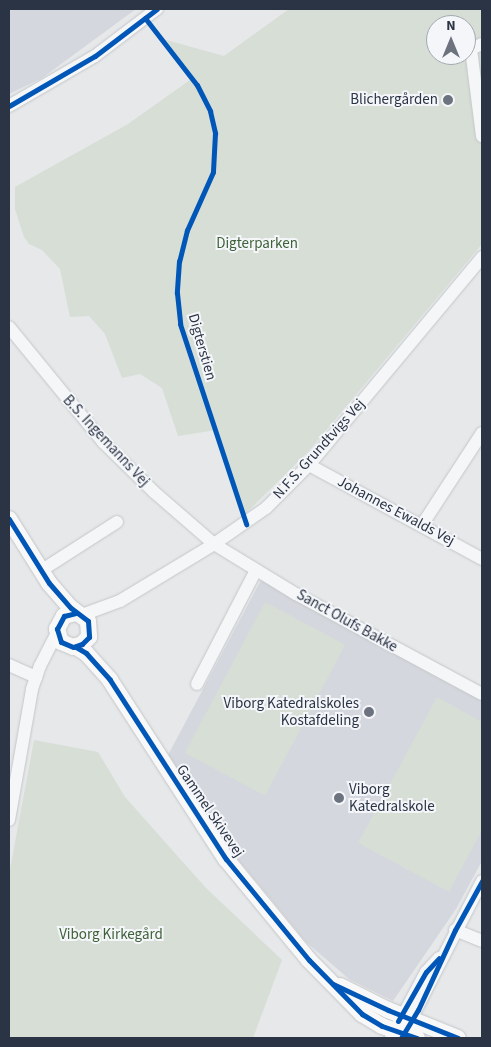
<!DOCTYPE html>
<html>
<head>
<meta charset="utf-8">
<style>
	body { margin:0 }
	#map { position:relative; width:491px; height:1047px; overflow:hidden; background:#e6e8ea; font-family:"Source Sans 3",sans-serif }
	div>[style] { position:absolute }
	.built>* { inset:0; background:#d4d7dd }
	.green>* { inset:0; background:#d6ded6; transform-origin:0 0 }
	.roads { filter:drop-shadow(0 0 1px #c4c6c8) drop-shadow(0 0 1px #c4c6c8) }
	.minor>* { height:12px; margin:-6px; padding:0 6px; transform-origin:6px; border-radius:6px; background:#f5f6f7 }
	.major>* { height:16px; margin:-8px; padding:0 8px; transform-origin:8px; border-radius:8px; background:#f8f8f8 }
	.cycleway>* { height:5px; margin:-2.5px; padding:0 2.5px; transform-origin:2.5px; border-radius:2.5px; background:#0057b8 }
	.dots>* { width:14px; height:14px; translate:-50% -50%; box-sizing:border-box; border:2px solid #f4f6f9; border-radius:50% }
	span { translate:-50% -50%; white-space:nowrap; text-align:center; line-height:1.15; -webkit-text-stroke:4px #f4f6f9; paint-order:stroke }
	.poi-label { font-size:15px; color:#2b3445 }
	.right { translate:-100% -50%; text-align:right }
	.left { translate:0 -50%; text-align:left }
	.park-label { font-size:15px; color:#3f6138 }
	.street-label { font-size:15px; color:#2b3445 }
	.frame { position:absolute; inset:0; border:10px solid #2b3445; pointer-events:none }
	.north { position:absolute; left:426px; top:15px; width:50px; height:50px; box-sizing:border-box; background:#f4f6f9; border:1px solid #a4a8b1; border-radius:50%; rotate:0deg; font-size:14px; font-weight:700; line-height:20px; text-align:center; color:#2b3445 }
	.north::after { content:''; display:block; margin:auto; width:18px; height:22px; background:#6c737f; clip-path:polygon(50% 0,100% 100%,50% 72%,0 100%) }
</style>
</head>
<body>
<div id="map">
	<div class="built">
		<div style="clip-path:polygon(9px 9px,136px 9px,42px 78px,9px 94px)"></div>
		<div style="clip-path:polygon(261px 580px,482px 699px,482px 861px,456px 909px,393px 1001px,349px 979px,306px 942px,222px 840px,168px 755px)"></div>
	</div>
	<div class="green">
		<div style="clip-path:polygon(evenodd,289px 9px,482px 9px,482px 244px,308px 452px,243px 516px,216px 430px,178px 436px,162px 388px,140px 374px,122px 378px,105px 334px,89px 316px,70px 317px,60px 269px,42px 250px,29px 244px,24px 237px,15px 209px,15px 187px,128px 124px,190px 80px,159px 38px,224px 56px,289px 9px,436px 25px,466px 25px,466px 55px,436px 55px,436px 25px)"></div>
		<div style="left:265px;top:602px;width:91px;height:171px;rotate:28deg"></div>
		<div style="clip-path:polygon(437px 697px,482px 722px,482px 830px,449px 892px,358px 843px)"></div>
		<div style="clip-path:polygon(34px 740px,98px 752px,125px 797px,206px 888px,282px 960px,253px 1038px,9px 1038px,9px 875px)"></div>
	</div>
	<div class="roads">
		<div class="minor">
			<div style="left:482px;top:44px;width:12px;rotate:156deg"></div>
			<div style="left:471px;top:49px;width:88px;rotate:82.8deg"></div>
			<div style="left:9px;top:106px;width:99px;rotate:-30.2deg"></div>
			<div style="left:95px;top:56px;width:78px;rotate:-37.2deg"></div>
			<div style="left:9px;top:327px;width:149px;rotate:50.7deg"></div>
			<div style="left:103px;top:442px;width:71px;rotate:44.4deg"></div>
			<div style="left:154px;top:492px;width:79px;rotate:40.9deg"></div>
			<div style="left:214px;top:544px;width:96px;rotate:31.4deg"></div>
			<div style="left:296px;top:594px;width:211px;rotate:28.3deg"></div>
			<div style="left:309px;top:465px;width:197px;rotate:28.5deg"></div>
			<div style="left:422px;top:525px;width:110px;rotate:-56.9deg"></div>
			<div style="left:42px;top:570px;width:89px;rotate:-32.6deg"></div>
			<div style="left:82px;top:615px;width:40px;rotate:-20.2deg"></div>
			<div style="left:120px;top:601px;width:110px;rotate:-31.2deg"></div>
			<div style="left:214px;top:544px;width:63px;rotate:-34.7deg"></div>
			<div style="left:266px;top:508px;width:61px;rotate:-45deg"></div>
			<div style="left:309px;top:465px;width:271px;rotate:-50.2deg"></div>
			<div style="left:9px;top:665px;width:30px;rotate:24deg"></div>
			<div style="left:197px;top:684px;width:128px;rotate:-62.6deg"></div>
			<div style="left:9px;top:820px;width:133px;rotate:-80deg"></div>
			<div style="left:32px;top:689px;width:24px;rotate:-71deg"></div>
			<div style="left:40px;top:666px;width:38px;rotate:-63deg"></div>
			<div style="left:455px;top:930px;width:29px;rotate:22deg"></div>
			<div style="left:407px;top:1027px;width:164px;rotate:-62.8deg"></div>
			<div style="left:391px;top:1038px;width:75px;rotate:-62.1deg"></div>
			<div style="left:426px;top:972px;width:19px;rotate:-47deg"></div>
		</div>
		<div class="major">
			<div style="left:9px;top:519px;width:75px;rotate:58deg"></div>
			<div style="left:49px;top:583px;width:33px;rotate:49deg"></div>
			<div style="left:71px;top:608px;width:21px;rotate:37deg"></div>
			<div style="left:88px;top:621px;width:16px;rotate:86deg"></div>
			<div style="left:89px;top:637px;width:10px;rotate:135deg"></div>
			<div style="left:82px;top:644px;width:9px;rotate:162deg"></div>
			<div style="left:73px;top:647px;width:13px;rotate:-157deg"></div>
			<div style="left:61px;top:642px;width:14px;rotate:-107deg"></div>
			<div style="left:57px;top:629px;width:15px;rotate:-62deg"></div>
			<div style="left:64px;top:616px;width:12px;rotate:-14deg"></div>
			<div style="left:76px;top:647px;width:12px;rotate:31deg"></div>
			<div style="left:86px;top:653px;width:36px;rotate:48deg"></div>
			<div style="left:110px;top:680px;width:213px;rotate:57.1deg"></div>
			<div style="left:226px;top:859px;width:131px;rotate:50.6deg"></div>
			<div style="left:309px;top:960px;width:76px;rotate:45.5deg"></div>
			<div style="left:362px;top:1014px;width:23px;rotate:31deg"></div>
			<div style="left:382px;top:1026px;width:37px;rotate:19deg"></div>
			<div style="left:340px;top:986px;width:54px;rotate:26.6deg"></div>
			<div style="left:388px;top:1010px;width:75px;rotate:21.8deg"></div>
		</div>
	</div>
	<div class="cycleway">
		<div style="left:145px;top:18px;width:85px;rotate:52.2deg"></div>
		<div style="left:197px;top:85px;width:29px;rotate:63deg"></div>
		<div style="left:210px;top:111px;width:23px;rotate:77deg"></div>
		<div style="left:215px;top:133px;width:39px;rotate:93deg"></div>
		<div style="left:213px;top:172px;width:64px;rotate:114.1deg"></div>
		<div style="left:187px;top:230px;width:32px;rotate:104deg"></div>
		<div style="left:179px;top:261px;width:32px;rotate:94deg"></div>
		<div style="left:177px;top:293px;width:31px;rotate:84deg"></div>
		<div style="left:180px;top:324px;width:211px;rotate:71.7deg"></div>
		<div style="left:9px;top:106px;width:99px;rotate:-30.2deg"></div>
		<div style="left:95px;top:56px;width:78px;rotate:-37.2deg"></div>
		<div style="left:9px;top:519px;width:75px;rotate:58deg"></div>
		<div style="left:49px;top:583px;width:33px;rotate:49deg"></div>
		<div style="left:71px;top:608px;width:21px;rotate:37deg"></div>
		<div style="left:88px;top:621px;width:16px;rotate:86deg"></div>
		<div style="left:89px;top:637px;width:10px;rotate:135deg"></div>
		<div style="left:82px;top:644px;width:9px;rotate:162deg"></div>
		<div style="left:73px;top:647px;width:13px;rotate:-157deg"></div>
		<div style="left:61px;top:642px;width:14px;rotate:-107deg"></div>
		<div style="left:57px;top:629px;width:15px;rotate:-62deg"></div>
		<div style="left:64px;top:616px;width:12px;rotate:-14deg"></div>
		<div style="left:76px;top:647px;width:12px;rotate:31deg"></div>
		<div style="left:86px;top:653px;width:36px;rotate:48deg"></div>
		<div style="left:110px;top:680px;width:213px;rotate:57.1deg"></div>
		<div style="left:226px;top:859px;width:131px;rotate:50.6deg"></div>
		<div style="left:309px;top:960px;width:76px;rotate:45.5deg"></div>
		<div style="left:362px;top:1014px;width:23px;rotate:31deg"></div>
		<div style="left:382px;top:1026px;width:37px;rotate:19deg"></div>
		<div style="left:333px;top:984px;width:61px;rotate:25.3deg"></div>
		<div style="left:388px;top:1010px;width:75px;rotate:21.8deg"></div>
		<div style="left:398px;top:1021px;width:56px;rotate:-60.3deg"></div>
		<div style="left:426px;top:972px;width:19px;rotate:-47deg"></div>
		<div style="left:401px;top:1038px;width:33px;rotate:-59deg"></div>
		<div style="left:418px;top:1010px;width:88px;rotate:-65.2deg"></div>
		<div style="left:455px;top:930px;width:56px;rotate:-61.1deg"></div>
	</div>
	<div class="dots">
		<div style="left:448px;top:100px;background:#6c737f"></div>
		<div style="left:369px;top:712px;background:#6c737f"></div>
		<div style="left:339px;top:798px;background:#6c737f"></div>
	</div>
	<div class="poi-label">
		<span class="right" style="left:438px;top:100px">Blichergården</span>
		<span class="right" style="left:359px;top:712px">Viborg Katedralskoles<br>Kostafdeling</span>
		<span class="left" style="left:349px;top:798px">Viborg<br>Katedralskole</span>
	</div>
	<div class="park-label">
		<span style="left:257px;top:244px">Digterparken</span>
		<span style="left:111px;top:935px">Viborg Kirkegård</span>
	</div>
	<div class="street-label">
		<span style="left:202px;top:347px;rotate:74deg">Digterstien</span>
		<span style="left:106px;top:441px;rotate:47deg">B.S. Ingemanns Vej</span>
		<span style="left:319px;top:449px;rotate:-48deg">N.F.S. Grundtvigs Vej</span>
		<span style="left:396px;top:511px;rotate:28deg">Johannes Ewalds Vej</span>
		<span style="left:347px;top:621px;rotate:29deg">Sanct Olufs Bakke</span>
		<span style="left:210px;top:811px;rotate:56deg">Gammel Skivevej</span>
	</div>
	<div class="frame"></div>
	<div class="north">N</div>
</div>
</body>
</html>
